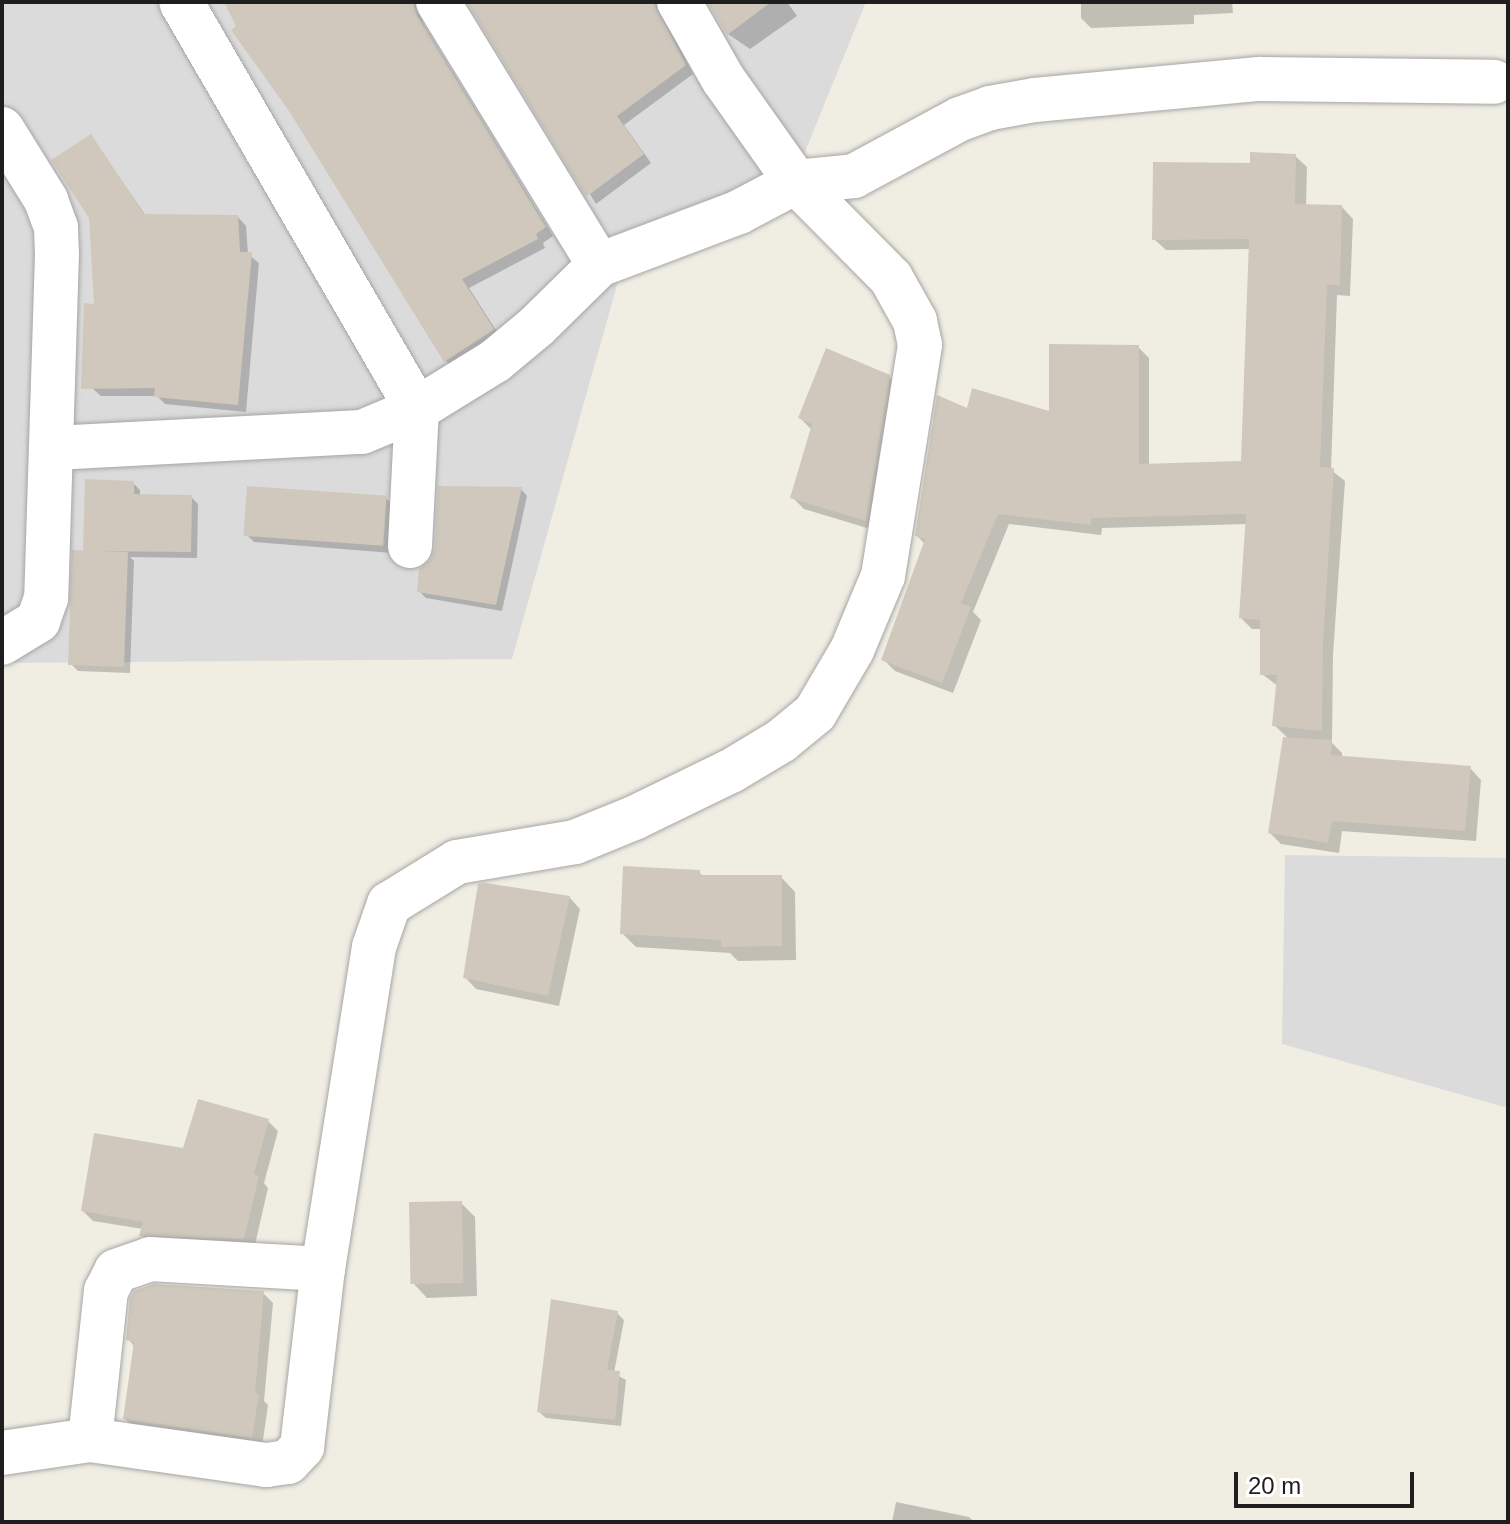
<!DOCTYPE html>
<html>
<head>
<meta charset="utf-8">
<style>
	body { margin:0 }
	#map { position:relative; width:1510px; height:1524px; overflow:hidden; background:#f0eee3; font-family:Arial,sans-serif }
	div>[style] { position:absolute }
	.residential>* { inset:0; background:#dcdbdb }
	.shadow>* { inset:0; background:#0003 }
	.building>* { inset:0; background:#d0c8bc; transform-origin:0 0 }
	.roads { filter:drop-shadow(0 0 2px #a5a5a5) drop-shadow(0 0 2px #a5a5a5) }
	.street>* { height:44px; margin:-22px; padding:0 22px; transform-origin:22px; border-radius:22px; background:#fff }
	span { translate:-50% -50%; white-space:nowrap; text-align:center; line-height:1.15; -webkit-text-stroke:6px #fff; paint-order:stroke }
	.frame { position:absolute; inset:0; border:4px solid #1e1e1e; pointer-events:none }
	.scale { position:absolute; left:1234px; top:1472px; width:180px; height:36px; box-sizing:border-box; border:4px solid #1e1e1e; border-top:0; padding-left:10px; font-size:24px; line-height:28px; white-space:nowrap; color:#1e1e1e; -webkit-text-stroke:6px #fff; paint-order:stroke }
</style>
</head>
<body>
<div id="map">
	<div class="residential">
		<div style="clip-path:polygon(2px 2px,866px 2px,789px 191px,621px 271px,512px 659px,2px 663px)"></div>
		<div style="clip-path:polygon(1285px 855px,1508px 858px,1508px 1108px,1282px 1044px)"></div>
	</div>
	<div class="shadow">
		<div style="clip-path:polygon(226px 2px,423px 2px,421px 13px,424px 25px,553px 236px,543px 243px,545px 248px,469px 288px,501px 338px,454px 369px,446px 361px,238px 27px)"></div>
		<div style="clip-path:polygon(470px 2px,664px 2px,661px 12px,693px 74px,624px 125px,651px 163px,596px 204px)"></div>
		<div style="clip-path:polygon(708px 2px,787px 2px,797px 16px,750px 49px,728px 34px)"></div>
		<div style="clip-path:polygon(1081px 2px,1232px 2px,1233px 13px,1194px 15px,1194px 24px,1091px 28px,1081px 18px)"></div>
		<div style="clip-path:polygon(99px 148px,146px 216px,238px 217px,246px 226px,248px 254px,259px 263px,246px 412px,165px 404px,157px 396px,101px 396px,92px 388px)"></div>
		<div style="clip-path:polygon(1295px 156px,1307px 167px,1306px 206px,1342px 207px,1353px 219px,1350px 296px,1337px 295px,1331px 470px,1345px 481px,1333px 655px,1332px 743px,1342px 753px,1342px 758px,1470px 768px,1481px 780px,1476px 841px,1342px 831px,1339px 853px,1281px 844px,1270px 833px,1289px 739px,1274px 725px,1278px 686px,1262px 674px,1262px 629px,1252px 629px,1241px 618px,1248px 524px,1102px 528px,1101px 535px,1009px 524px,973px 612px,981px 620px,953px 693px,895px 671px,883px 659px,925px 544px,917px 536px,968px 410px,1051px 414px,1138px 347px,1149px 358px,1149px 465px,1243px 463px,1250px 249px,1166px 250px,1154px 239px,1252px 165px)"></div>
		<div style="clip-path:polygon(889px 377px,900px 388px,877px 531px,804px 509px,792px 497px,811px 429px,800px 418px)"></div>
		<div style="clip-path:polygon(133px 483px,140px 490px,140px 496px,191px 497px,198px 504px,197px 558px,130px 557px,134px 561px,130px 673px,78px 671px,71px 664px,90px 555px,85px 550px)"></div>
		<div style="clip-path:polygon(521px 489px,527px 496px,502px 611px,426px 598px,419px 591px)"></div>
		<div style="clip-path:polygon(387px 499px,394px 506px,392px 553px,254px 542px,247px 535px)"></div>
		<div style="clip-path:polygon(699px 872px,704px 877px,781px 877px,795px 892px,796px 960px,738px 961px,730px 953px,636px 947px,622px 933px)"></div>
		<div style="clip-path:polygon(569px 897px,580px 909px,559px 1006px,476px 989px,465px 977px)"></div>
		<div style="clip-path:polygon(268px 1121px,278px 1131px,264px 1183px,268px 1188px,254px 1249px,152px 1246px,142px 1236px,143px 1229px,93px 1221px,83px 1211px,184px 1150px)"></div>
		<div style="clip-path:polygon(461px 1203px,475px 1217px,477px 1296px,427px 1298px,413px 1283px)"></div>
		<div style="clip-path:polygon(263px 1293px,273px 1303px,264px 1401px,268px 1405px,262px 1447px,135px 1429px,125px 1419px,135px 1347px,128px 1339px)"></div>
		<div style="clip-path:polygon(617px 1313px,624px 1320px,614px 1373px,626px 1380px,621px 1426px,546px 1418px,539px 1412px)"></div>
		<div style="clip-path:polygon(896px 1502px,969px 1517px,974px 1522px,892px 1522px)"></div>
	</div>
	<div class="building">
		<div style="clip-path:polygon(224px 2px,413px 2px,417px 15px,546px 227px,536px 234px,538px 239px,462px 279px,494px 329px,492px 331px,444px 362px,289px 111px,231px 30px,236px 26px)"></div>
		<div style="clip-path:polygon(467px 2px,654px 2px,686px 65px,617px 116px,644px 154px,586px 197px)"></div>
		<div style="clip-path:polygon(708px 2px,771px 2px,727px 35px)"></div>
		<div style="clip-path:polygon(91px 134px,144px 214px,238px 215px,240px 252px,252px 252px,238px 405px,154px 397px,155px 388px,81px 389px,84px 303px,94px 304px,89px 218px,51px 160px)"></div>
		<div style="clip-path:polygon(1250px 152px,1296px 154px,1295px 204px,1342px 205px,1340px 285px,1327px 285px,1320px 467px,1334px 468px,1323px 642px,1322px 731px,1272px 726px,1277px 675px,1260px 675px,1260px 620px,1239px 618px,1246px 514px,1091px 518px,1091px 525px,998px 514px,961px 603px,971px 607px,942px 683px,881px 660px,925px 539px,915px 536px,937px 395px,967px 408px,972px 388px,1049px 411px,1049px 344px,1139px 345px,1139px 464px,1241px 461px,1249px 239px,1152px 240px,1153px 162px,1250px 163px)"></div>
		<div style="clip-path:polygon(826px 348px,890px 375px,866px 521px,790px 498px,812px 424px,798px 418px)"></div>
		<div style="clip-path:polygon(85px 479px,134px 481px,134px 494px,192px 495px,191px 552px,83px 551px)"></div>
		<div style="left:247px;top:486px;width:140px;height:50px;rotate:4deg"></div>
		<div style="clip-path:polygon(438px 486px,522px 487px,496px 605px,417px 592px,419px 569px,430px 560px,435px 548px)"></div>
		<div style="left:128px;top:552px;width:115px;height:56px;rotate:92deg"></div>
		<div style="clip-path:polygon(1283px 737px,1332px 740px,1331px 755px,1471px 766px,1465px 831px,1332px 821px,1328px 843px,1268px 833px)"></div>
		<div style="clip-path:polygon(623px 866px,700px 870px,700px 875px,782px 875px,782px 946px,721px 947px,721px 940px,620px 934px)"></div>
		<div style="clip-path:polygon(485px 883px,570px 896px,548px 996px,463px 978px,478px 884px)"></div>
		<div style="clip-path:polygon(198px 1099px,269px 1119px,254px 1174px,259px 1176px,244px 1239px,139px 1236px,143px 1222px,81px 1211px,94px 1133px,183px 1148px)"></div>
		<div style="left:462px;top:1201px;width:82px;height:53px;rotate:89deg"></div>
		<div style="clip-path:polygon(154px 1284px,264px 1291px,255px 1393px,259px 1394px,252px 1438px,123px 1419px,134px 1342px,126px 1340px,130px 1298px,134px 1291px)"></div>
		<div style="clip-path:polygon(551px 1299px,618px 1311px,607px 1370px,620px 1371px,615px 1420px,537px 1412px)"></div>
	</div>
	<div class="roads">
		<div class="street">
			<div style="left:438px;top:2px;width:308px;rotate:58.5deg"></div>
			<div style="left:2px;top:129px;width:84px;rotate:58.2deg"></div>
			<div style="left:46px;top:200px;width:29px;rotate:70deg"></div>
			<div style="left:56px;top:227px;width:27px;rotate:88deg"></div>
			<div style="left:57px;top:254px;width:344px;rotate:91.8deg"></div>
			<div style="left:46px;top:598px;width:24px;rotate:109deg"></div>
			<div style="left:38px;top:621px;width:42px;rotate:148.6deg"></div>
			<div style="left:796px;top:182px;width:58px;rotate:-5.9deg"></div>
			<div style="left:854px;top:176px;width:120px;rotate:-28.3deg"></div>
			<div style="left:960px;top:119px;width:32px;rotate:-20deg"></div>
			<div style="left:990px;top:108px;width:46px;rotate:-10.1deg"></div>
			<div style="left:1035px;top:100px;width:225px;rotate:-5.4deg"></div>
			<div style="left:1259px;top:79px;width:235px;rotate:0.7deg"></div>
			<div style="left:54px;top:448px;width:308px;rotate:-3deg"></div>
			<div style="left:362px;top:432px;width:60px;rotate:-22.7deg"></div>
			<div style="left:417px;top:409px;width:470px;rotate:-120.1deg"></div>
			<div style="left:410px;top:546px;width:137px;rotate:-87.1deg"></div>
			<div style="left:417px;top:409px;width:92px;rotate:-31.6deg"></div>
			<div style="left:495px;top:361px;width:55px;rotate:-39.8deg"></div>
			<div style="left:537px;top:326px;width:87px;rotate:-44.5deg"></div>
			<div style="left:599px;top:265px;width:150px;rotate:-20.7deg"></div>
			<div style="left:739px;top:212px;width:64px;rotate:-27.8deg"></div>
			<div style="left:796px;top:182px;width:126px;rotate:-125.3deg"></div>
			<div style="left:723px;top:79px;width:89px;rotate:-119.7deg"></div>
			<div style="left:90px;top:1440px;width:150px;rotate:-83.9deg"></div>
			<div style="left:106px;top:1291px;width:22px;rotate:-63deg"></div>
			<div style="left:116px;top:1271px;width:36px;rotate:-19deg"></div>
			<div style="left:150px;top:1259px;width:173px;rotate:3.3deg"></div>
			<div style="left:2px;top:1453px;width:89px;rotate:-8.4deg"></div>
			<div style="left:90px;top:1440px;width:178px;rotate:8.1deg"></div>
			<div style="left:266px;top:1465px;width:22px;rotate:-8deg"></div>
			<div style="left:288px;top:1462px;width:21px;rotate:-47deg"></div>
			<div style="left:302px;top:1447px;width:179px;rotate:-83.3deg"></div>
			<div style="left:323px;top:1269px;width:326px;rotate:-81deg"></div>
			<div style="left:374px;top:947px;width:46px;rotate:-70.8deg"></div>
			<div style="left:389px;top:904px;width:80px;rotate:-31.7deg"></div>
			<div style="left:457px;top:862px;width:120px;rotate:-9.6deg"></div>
			<div style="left:575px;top:842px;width:64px;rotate:-22.1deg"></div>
			<div style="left:634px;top:818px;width:108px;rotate:-25.9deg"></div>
			<div style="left:731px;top:771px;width:58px;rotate:-31deg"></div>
			<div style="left:781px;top:741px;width:44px;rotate:-39.5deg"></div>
			<div style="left:815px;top:713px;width:73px;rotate:-59.6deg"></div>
			<div style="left:852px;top:650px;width:80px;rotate:-67.3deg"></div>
			<div style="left:883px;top:576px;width:234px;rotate:-80.9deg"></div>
			<div style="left:920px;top:345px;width:25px;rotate:-102deg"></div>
			<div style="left:915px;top:321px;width:49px;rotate:-119.2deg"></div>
			<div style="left:891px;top:278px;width:135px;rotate:-134.7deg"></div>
		</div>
	</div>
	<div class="frame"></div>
	<div class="scale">20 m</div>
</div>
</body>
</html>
